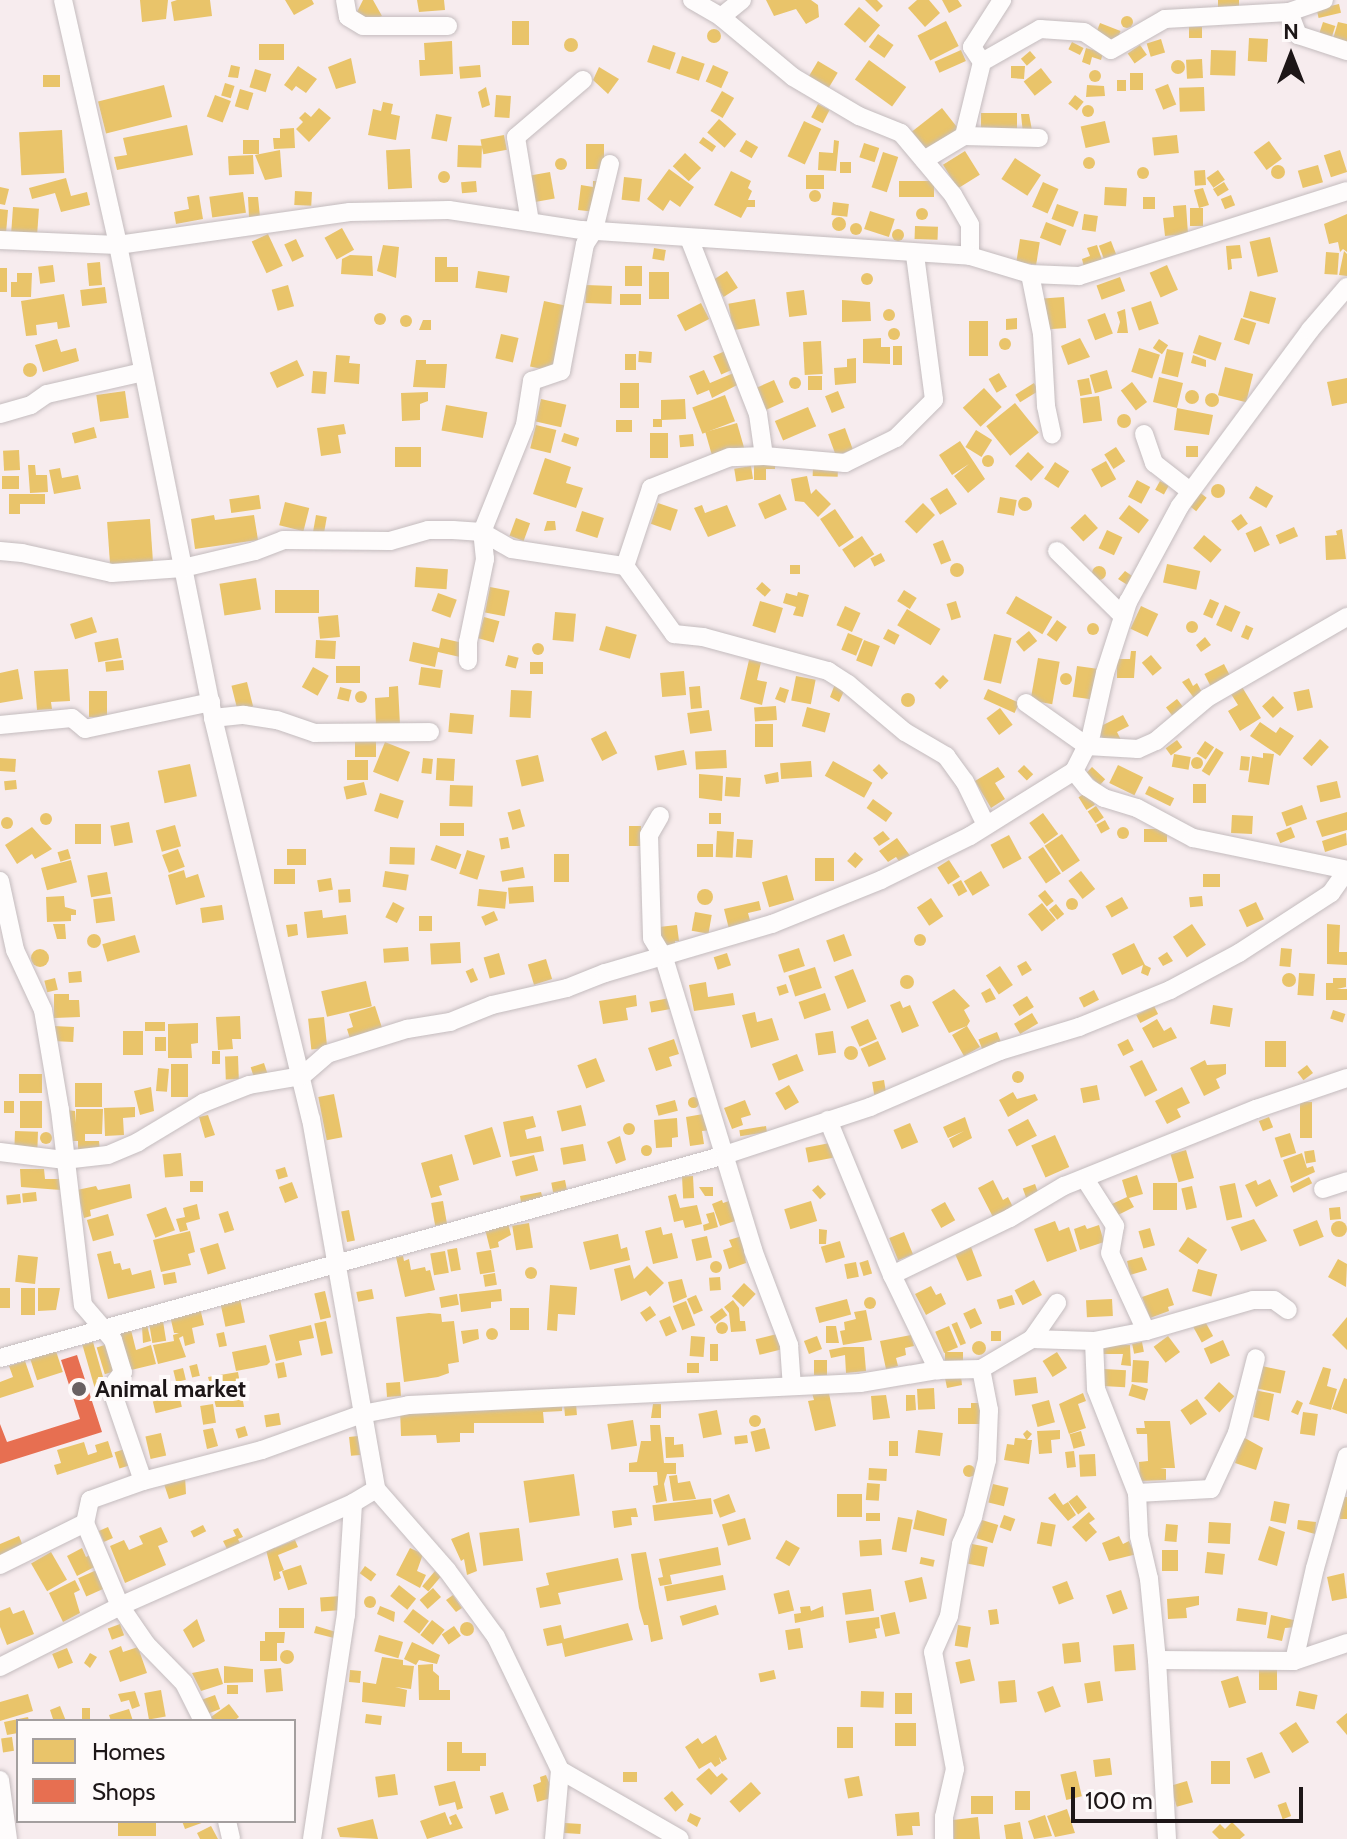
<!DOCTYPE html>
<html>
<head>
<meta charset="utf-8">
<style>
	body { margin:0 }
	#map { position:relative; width:1347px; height:1839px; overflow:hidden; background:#f7ecee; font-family:Cabin,sans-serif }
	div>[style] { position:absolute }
	.homes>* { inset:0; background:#e9c46a; transform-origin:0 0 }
	.round { border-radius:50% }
	.shops>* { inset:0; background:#e76f51 }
	.roads { filter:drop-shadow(0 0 2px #c4bcbe) drop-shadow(0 0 2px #c4bcbe) }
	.street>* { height:18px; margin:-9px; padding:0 9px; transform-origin:9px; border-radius:9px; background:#fefcfc }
	.dots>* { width:22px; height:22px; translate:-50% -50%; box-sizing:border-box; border:4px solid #fefafa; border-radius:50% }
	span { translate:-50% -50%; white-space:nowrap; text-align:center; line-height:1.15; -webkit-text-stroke:8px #fefafa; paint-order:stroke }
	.poi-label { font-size:24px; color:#1d1617; font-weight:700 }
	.left { translate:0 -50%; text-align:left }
	.legend { position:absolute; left:16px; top:1719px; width:280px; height:104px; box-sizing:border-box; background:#fefafa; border:2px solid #a49f9f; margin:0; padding:10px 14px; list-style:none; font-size:24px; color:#1d1617 }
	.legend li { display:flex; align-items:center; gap:16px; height:40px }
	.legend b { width:40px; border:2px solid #a49f9f }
	.north { position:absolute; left:1251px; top:16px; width:80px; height:80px; -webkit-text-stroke:6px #fefafa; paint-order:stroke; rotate:0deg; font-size:22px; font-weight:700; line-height:32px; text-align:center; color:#1d1617 }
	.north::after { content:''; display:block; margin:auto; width:28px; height:36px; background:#1d1617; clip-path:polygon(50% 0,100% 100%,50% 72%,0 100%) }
	.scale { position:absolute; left:1071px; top:1787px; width:232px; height:36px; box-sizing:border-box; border:4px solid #1d1617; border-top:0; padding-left:10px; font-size:24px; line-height:28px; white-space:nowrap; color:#1d1617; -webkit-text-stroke:6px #fefafa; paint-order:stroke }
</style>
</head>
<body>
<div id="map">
	<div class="homes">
		<div style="clip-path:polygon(140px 0,168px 0,166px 19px,142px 22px)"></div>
		<div style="clip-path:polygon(177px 0,210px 0,212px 16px,174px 21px,171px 2px)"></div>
		<div style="clip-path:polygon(285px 0,312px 0,314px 4px,294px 15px)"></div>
		<div style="clip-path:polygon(363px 0,373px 0,382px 16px,369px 21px,356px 14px)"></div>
		<div style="clip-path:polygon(417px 0,444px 0,445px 10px,419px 12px)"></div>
		<div style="clip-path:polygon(766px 0,811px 0,818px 5px,819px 17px,806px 24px,796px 9px,774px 16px)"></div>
		<div style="clip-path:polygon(865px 0,877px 0,883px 6px,877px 12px)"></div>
		<div style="clip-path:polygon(917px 0,929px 0,940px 13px,925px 27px,908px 8px)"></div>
		<div style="clip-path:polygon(942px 0,958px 0,962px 6px,949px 13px)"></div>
		<div style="left:1218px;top:0;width:21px;height:10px"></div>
		<div style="left:1339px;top:4px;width:9px;height:23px;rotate:77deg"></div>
		<div style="left:859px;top:7px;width:28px;height:23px;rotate:41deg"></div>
		<div class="round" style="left:1121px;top:16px;width:12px;height:12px"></div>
		<div style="left:512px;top:21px;width:17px;height:24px"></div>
		<div style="left:946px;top:21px;width:28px;height:32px;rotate:63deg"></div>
		<div style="left:1323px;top:22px;width:13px;height:16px;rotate:18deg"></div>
		<div style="clip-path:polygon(1338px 22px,1347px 24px,1347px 43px,1333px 39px)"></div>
		<div style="left:1100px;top:23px;width:22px;height:14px;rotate:21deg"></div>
		<div style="left:1189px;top:27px;width:13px;height:11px"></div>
		<div class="round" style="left:707px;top:29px;width:14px;height:14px"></div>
		<div style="left:878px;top:34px;width:19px;height:16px;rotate:35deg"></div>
		<div style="left:1249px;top:38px;width:19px;height:23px;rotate:3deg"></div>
		<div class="round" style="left:564px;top:38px;width:14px;height:14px"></div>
		<div style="left:1161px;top:39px;width:14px;height:15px;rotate:73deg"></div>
		<div style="clip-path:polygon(452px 41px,453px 74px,420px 76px,419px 60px,425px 60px,424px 43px)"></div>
		<div style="left:1072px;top:42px;width:13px;height:8px;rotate:27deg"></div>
		<div style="left:259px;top:44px;width:25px;height:16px"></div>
		<div style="left:653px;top:45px;width:24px;height:18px;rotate:19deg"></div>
		<div style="left:1140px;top:45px;width:12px;height:15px;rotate:55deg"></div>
		<div style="clip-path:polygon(1086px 48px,1103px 53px,1101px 60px,1092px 57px,1090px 65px,1082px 62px)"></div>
		<div style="left:961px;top:50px;width:12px;height:29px;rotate:66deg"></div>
		<div style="left:1211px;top:50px;width:25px;height:25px;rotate:2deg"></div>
		<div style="left:1030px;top:51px;width:9px;height:12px;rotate:49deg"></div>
		<div style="left:682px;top:56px;width:24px;height:18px;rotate:19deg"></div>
		<div style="clip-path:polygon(351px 58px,356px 83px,336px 89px,328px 67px)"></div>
		<div style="left:1202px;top:59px;width:19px;height:16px;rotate:87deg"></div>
		<div class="round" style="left:1171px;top:60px;width:14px;height:14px"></div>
		<div style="left:869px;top:60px;width:46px;height:24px;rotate:36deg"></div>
		<div style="left:818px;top:61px;width:23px;height:18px;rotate:31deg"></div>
		<div style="clip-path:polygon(231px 65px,240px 67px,238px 78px,228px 77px)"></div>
		<div style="left:480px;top:65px;width:12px;height:21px;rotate:85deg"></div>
		<div style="left:713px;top:65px;width:17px;height:18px;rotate:24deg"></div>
		<div style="clip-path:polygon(298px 66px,317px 79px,306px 93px,296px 86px,292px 91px,284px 85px)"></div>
		<div style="clip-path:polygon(1011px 66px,1025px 66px,1024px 79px,1011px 78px)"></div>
		<div style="clip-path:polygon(599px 67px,619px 79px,608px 94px,593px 80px)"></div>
		<div style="left:1041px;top:68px;width:18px;height:22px;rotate:52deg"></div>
		<div style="left:255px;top:69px;width:17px;height:19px;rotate:17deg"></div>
		<div class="round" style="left:1089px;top:70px;width:12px;height:12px"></div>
		<div style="left:1130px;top:73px;width:13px;height:17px"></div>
		<div style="left:43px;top:75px;width:17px;height:12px"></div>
		<div style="left:1117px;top:80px;width:9px;height:11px"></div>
		<div style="left:225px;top:83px;width:10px;height:13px;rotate:17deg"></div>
		<div style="left:1168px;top:84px;width:22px;height:14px;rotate:68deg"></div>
		<div style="left:164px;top:85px;width:33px;height:68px;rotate:76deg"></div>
		<div style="clip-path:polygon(1087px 85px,1104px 86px,1105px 96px,1086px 97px)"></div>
		<div style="clip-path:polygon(486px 87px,490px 105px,482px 108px,478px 92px)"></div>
		<div style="left:1204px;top:87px;width:24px;height:25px;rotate:88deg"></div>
		<div style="left:240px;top:89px;width:14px;height:18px;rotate:17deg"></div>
		<div style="left:722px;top:91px;width:14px;height:23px;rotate:30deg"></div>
		<div style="left:215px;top:95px;width:17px;height:23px;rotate:21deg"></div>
		<div style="left:496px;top:95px;width:15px;height:22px;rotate:4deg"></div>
		<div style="left:1075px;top:95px;width:11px;height:11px;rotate:38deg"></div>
		<div style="clip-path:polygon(383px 102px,393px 104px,391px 114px,400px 116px,396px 140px,368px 135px,373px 109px,381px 111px)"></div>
		<div style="left:818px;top:104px;width:13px;height:15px;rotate:27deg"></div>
		<div class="round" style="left:1082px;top:105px;width:12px;height:12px"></div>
		<div style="clip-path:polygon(319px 108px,331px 118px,309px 142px,296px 129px,303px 122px,299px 118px,305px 112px,311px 117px)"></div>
		<div style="left:942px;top:108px;width:28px;height:38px;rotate:52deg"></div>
		<div style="left:981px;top:113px;width:36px;height:18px"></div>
		<div style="left:436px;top:114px;width:16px;height:25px;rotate:11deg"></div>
		<div style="clip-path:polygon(1021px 114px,1029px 114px,1033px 136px,1023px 134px)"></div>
		<div style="left:719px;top:119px;width:23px;height:18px;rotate:41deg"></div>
		<div style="left:804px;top:121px;width:19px;height:39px;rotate:25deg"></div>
		<div style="left:1105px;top:121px;width:22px;height:25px;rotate:77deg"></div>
		<div style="clip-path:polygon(187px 125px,193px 155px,117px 170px,114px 157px,127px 155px,123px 138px)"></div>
		<div style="clip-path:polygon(294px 128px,295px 148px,274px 149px,273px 138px,280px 138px,280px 129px)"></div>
		<div style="left:62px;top:130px;width:43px;height:43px;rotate:87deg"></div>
		<div style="left:504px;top:135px;width:15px;height:24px;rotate:79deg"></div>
		<div style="left:1177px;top:135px;width:18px;height:25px;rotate:84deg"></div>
		<div style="left:703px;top:137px;width:16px;height:7px;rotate:35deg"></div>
		<div style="left:243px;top:140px;width:16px;height:14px"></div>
		<div style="left:746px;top:140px;width:14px;height:13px;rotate:30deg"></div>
		<div style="clip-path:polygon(834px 140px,839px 141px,836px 171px,818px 170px,819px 152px,833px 153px)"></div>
		<div style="left:1269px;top:141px;width:22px;height:19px;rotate:54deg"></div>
		<div style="left:864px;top:143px;width:16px;height:15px;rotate:18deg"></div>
		<div style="left:604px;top:144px;width:25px;height:18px;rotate:90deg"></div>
		<div style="left:458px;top:145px;width:24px;height:22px;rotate:2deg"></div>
		<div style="left:410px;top:149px;width:39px;height:24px;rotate:87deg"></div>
		<div style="clip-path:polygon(280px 150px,282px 177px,265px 180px,255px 155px)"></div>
		<div style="left:1340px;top:150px;width:23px;height:17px;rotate:72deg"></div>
		<div style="left:965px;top:151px;width:28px;height:26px;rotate:58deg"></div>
		<div style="left:883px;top:152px;width:16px;height:37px;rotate:18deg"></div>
		<div style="left:685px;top:153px;width:22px;height:18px;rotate:43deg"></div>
		<div style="left:253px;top:155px;width:19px;height:25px;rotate:87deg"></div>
		<div class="round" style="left:1083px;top:157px;width:12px;height:12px"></div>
		<div style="left:1015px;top:158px;width:31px;height:25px;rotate:33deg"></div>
		<div class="round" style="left:555px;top:158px;width:12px;height:12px"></div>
		<div style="left:840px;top:162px;width:11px;height:11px"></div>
		<div style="left:1318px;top:165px;width:18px;height:21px;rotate:74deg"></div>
		<div class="round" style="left:1271px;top:165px;width:14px;height:14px"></div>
		<div class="round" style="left:1137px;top:167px;width:12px;height:12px"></div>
		<div style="clip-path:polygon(669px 169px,694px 187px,680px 207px,670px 200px,663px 211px,647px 199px)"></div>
		<div style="left:1205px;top:170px;width:15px;height:11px;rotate:86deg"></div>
		<div style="left:1218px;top:170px;width:12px;height:14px;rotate:55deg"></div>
		<div class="round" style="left:438px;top:171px;width:12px;height:12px"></div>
		<div style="clip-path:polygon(731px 171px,751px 181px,748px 188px,752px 191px,748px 200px,755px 200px,755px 207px,747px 207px,741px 218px,714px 205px)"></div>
		<div style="left:550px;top:172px;width:27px;height:20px;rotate:80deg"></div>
		<div style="left:806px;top:175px;width:18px;height:14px"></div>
		<div style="left:624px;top:177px;width:18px;height:23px;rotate:6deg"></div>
		<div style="clip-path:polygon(66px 178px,71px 196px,87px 192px,90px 205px,61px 212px,55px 193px,32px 199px,29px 188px)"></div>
		<div style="left:476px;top:181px;width:11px;height:15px;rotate:85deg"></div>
		<div style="clip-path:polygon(593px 181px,599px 181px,596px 212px,578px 210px,581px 185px,593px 187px)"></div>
		<div style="left:899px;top:181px;width:35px;height:16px"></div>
		<div style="left:1043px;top:182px;width:17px;height:27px;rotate:24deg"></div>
		<div style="left:1224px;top:182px;width:9px;height:13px;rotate:58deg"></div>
		<div style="clip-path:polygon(0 187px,9px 189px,5px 205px,0 204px)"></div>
		<div style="left:1105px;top:187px;width:22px;height:18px;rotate:3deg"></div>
		<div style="clip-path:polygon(1203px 188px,1209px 205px,1199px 208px,1194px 190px)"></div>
		<div class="round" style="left:809px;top:190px;width:12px;height:12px"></div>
		<div style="left:295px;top:191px;width:17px;height:14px;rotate:3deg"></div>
		<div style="left:243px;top:192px;width:21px;height:34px;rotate:82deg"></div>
		<div style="clip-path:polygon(199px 195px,203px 219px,176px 224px,174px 212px,189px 209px,187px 197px)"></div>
		<div style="left:1231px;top:195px;width:11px;height:11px;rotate:68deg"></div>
		<div style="clip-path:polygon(248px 197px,258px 197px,260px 217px,249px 217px)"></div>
		<div style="left:1143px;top:197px;width:12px;height:12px"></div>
		<div style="left:833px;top:202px;width:16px;height:13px;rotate:7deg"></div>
		<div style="left:1057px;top:204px;width:23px;height:16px;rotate:20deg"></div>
		<div style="clip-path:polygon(1186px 205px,1188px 234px,1165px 236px,1163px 218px,1174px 217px,1173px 206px)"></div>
		<div style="left:13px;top:207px;width:26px;height:25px;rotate:4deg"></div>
		<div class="round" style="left:916px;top:208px;width:12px;height:12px"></div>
		<div style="left:1190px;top:208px;width:13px;height:18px"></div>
		<div style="clip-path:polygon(0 209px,8px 210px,6px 233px,0 232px)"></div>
		<div style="left:870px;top:211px;width:26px;height:19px;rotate:18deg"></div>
		<div style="left:1084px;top:214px;width:14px;height:16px;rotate:8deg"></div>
		<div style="clip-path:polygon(1347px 214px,1347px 252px,1343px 249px,1340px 252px,1338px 242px,1329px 244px,1324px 224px)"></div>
		<div class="round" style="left:832px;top:217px;width:14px;height:14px"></div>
		<div style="left:1046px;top:222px;width:22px;height:17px;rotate:21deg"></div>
		<div class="round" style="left:850px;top:223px;width:12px;height:12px"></div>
		<div style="left:915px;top:226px;width:23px;height:13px;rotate:2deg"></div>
		<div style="left:342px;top:228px;width:25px;height:20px;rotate:61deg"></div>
		<div class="round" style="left:892px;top:229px;width:12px;height:12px"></div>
		<div style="left:268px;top:234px;width:35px;height:18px;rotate:65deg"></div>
		<div style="left:1270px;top:237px;width:36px;height:21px;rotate:77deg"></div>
		<div style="left:296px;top:239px;width:19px;height:13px;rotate:65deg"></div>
		<div style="left:1020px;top:239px;width:20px;height:23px;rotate:9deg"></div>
		<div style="left:1111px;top:241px;width:14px;height:13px;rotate:69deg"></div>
		<div style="clip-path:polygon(383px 245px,399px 247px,396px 278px,377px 271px)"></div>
		<div style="clip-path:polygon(1097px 245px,1102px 260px,1084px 267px,1082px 259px,1090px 256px,1087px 248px)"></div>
		<div style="clip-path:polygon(1240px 245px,1242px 258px,1231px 259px,1232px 269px,1228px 270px,1226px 246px)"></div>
		<div style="left:654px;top:248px;width:12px;height:11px;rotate:9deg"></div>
		<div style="clip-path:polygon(1344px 251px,1347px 254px,1347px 276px,1339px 275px)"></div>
		<div style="left:1326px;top:252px;width:13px;height:22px;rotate:4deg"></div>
		<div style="clip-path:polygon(350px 255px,372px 256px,373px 276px,341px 274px,342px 259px)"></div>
		<div style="clip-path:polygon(435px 257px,447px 257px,447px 267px,458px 267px,458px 282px,435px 282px)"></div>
		<div style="left:100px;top:262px;width:23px;height:13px;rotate:85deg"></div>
		<div style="left:53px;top:265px;width:17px;height:15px;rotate:83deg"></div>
		<div style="left:1167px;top:265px;width:27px;height:19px;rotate:66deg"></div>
		<div style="left:625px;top:266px;width:17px;height:20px"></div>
		<div style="left:0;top:268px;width:7px;height:24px"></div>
		<div style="left:478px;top:271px;width:32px;height:17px;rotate:9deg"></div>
		<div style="left:727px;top:271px;width:20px;height:17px;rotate:57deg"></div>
		<div style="left:669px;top:272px;width:27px;height:20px;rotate:90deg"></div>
		<div class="round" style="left:861px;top:273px;width:12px;height:12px"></div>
		<div style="clip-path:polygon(17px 273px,32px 273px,31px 297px,11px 297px,11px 282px,17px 282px)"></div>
		<div style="left:1120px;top:277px;width:15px;height:25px;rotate:70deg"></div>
		<div style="left:288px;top:285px;width:22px;height:17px;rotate:74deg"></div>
		<div style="left:586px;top:285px;width:26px;height:18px;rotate:2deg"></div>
		<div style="left:105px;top:287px;width:16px;height:25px;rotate:83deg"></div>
		<div style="left:804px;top:290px;width:25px;height:18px;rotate:83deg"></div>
		<div style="left:1250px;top:291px;width:27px;height:27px;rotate:15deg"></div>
		<div style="clip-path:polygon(64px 294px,70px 327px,58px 329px,57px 322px,36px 325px,37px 335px,26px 336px,21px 301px)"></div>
		<div style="left:620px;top:294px;width:21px;height:11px"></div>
		<div style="left:1064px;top:297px;width:31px;height:21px;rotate:86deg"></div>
		<div style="left:755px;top:299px;width:27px;height:27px;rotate:80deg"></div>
		<div style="clip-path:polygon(842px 300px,870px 302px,871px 321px,842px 322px)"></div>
		<div style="left:544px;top:301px;width:24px;height:67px;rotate:12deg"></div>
		<div style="left:1151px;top:301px;width:24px;height:21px;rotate:71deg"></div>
		<div style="left:701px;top:303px;width:18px;height:27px;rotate:63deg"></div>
		<div class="round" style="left:883px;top:309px;width:12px;height:12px"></div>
		<div style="clip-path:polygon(1125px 309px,1128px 333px,1117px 333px,1120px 322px,1117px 312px)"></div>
		<div class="round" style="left:374px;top:313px;width:12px;height:12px"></div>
		<div style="left:1105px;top:313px;width:22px;height:19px;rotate:69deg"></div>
		<div class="round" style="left:400px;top:315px;width:12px;height:12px"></div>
		<div style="clip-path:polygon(1017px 318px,1017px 329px,1006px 330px,1006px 319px)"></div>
		<div style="left:1241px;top:318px;width:16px;height:23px;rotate:18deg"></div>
		<div style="clip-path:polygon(423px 320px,431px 320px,431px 330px,419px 330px)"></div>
		<div style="left:969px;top:321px;width:19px;height:35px"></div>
		<div class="round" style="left:888px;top:328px;width:12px;height:12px"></div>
		<div style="left:501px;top:334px;width:18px;height:25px;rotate:13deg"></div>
		<div style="left:1199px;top:335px;width:24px;height:19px;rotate:19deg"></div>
		<div class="round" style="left:999px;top:338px;width:12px;height:12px"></div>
		<div style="clip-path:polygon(881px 338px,881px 347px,890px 347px,890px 364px,863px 363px,863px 339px)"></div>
		<div style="clip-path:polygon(1080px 338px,1090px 357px,1068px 365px,1061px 346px)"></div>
		<div style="clip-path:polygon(57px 339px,61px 352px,76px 348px,79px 361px,43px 372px,35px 345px)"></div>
		<div style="left:1159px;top:339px;width:11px;height:11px;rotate:34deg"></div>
		<div style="left:821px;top:341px;width:33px;height:18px;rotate:87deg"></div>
		<div style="left:893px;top:346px;width:9px;height:19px"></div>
		<div style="left:1139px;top:348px;width:22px;height:25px;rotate:18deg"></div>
		<div style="left:1167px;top:349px;width:17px;height:25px;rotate:13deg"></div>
		<div style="left:639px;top:351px;width:13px;height:11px;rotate:4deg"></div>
		<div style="left:725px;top:351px;width:20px;height:13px;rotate:66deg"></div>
		<div style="left:625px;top:354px;width:11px;height:16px"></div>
		<div style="clip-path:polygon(336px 355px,350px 356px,349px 363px,360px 364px,359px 384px,334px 382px)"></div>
		<div style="clip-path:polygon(1193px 355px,1206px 360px,1206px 367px,1191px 363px)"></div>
		<div style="clip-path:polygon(856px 358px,856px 383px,835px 385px,834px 368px,847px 367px,847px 359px)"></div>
		<div style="left:297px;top:360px;width:17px;height:30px;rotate:65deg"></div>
		<div style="clip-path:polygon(416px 360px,426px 360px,426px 364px,447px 364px,445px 388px,413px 387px)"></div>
		<div class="round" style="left:23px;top:363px;width:14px;height:14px"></div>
		<div style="left:1225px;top:367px;width:29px;height:29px;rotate:14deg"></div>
		<div style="clip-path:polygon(704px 370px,710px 383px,736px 372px,741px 383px,712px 398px,709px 390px,697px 395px,689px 376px)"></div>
		<div style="left:1107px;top:370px;width:19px;height:18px;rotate:74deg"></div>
		<div style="left:313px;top:371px;width:14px;height:22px;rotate:4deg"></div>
		<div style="left:999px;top:373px;width:16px;height:12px;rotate:60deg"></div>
		<div style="left:808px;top:376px;width:14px;height:14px"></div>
		<div style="clip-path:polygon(1159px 377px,1183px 383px,1177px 408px,1213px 415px,1209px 435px,1174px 430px,1177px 408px,1153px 402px)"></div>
		<div class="round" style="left:789px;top:377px;width:12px;height:12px"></div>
		<div style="left:1089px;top:378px;width:16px;height:12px;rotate:79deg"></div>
		<div style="clip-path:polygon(1347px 378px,1347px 403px,1332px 406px,1327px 382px)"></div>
		<div style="left:774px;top:380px;width:24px;height:19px;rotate:66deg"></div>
		<div style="left:1132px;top:382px;width:25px;height:14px;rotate:53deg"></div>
		<div style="left:620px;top:383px;width:19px;height:25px"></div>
		<div style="left:1034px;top:383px;width:9px;height:22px;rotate:58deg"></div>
		<div style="left:984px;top:388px;width:26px;height:29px;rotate:47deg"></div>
		<div class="round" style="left:1185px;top:390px;width:14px;height:14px"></div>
		<div style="left:125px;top:391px;width:27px;height:29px;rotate:82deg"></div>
		<div style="left:838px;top:391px;width:18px;height:14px;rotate:68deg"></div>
		<div style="clip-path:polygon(428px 392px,428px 401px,420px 404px,420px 420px,402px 421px,401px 393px)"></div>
		<div class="round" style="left:1205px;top:393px;width:14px;height:14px"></div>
		<div style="left:725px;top:395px;width:28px;height:35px;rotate:69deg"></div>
		<div style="left:1099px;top:396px;width:25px;height:19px;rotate:83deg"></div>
		<div style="left:541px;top:399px;width:26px;height:23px;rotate:13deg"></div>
		<div style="clip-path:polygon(685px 399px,686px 419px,662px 420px,662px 427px,653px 427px,653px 419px,661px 419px,661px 400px)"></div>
		<div style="left:1015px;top:403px;width:38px;height:37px;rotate:51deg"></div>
		<div style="left:446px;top:405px;width:42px;height:26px;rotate:10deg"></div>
		<div style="left:808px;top:407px;width:21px;height:36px;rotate:67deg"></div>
		<div class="round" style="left:1117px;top:414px;width:14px;height:14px"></div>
		<div style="left:616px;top:420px;width:16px;height:12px"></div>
		<div style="left:737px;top:423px;width:26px;height:33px;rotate:74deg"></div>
		<div style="clip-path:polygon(344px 424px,346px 434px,338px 435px,341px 453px,321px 456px,317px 428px)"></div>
		<div style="left:536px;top:425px;width:21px;height:24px;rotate:14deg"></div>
		<div style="left:94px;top:427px;width:11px;height:23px;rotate:75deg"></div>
		<div style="left:845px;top:428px;width:23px;height:18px;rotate:70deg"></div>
		<div style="left:976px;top:430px;width:19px;height:20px;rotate:32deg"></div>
		<div style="left:564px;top:433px;width:16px;height:9px;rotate:18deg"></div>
		<div style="left:650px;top:433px;width:18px;height:25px"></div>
		<div style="left:693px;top:434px;width:12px;height:14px;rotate:85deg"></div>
		<div style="clip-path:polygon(960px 441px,985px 479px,968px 493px,954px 476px,969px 464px,952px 475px,939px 455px)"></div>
		<div style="left:1186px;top:446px;width:12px;height:11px"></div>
		<div style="left:395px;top:447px;width:26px;height:20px"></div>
		<div style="left:1116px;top:447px;width:17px;height:14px;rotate:57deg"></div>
		<div style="left:19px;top:450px;width:20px;height:16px;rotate:87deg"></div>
		<div style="left:1028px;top:452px;width:22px;height:19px;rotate:43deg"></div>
		<div class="round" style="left:982px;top:455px;width:12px;height:12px"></div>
		<div style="clip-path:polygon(545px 458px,571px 467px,566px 483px,583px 488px,576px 508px,533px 494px)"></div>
		<div style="left:1106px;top:461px;width:21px;height:17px;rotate:61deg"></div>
		<div style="clip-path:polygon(754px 462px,775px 462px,775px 469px,766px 469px,766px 480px,754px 480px)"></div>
		<div style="left:1055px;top:462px;width:17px;height:20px;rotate:33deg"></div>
		<div style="clip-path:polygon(28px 465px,35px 465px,36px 475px,47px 475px,48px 492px,30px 493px)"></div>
		<div style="left:751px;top:466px;width:13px;height:17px;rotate:81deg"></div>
		<div style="left:813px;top:467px;width:25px;height:9px;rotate:2deg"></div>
		<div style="clip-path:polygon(60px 468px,62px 478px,78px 475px,81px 489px,54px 494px,49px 470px)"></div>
		<div style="left:2px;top:476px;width:17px;height:13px"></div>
		<div style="clip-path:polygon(807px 476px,811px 494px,816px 489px,831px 504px,818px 517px,804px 502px,795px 501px,791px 479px)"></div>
		<div style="left:1137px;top:480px;width:15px;height:19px;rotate:28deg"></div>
		<div style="left:1160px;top:481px;width:10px;height:10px;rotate:29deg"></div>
		<div class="round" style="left:1211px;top:484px;width:14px;height:14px"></div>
		<div style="left:1256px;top:486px;width:20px;height:14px;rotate:30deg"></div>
		<div style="left:947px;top:488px;width:19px;height:20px;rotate:58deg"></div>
		<div style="left:1198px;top:491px;width:11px;height:17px;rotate:38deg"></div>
		<div style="clip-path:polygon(9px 494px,45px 494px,45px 504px,20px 504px,20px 514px,9px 514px)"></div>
		<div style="left:780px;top:494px;width:17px;height:24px;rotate:66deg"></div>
		<div style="left:259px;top:495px;width:14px;height:30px;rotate:82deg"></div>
		<div style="left:1000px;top:497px;width:17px;height:16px;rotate:10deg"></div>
		<div class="round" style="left:1018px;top:497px;width:14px;height:14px"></div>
		<div style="left:285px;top:502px;width:25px;height:24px;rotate:14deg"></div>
		<div style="left:658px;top:503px;width:21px;height:22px;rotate:19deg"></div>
		<div style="left:923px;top:503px;width:17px;height:26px;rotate:45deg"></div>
		<div style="clip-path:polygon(702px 505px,705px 513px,727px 505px,736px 526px,708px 537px,694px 508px)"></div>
		<div style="left:1129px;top:505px;width:25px;height:17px;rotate:37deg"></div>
		<div style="left:835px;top:509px;width:34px;height:18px;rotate:56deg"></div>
		<div style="left:582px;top:511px;width:23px;height:21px;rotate:18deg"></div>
		<div style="left:1085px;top:514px;width:19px;height:20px;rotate:47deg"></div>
		<div style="left:1241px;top:514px;width:12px;height:12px;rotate:55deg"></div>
		<div style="clip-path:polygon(214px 515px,215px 520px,254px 515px,258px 540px,195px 549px,191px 519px)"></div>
		<div style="left:316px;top:515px;width:11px;height:18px;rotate:10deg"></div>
		<div style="left:516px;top:518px;width:15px;height:19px;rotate:20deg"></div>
		<div style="left:150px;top:519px;width:45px;height:43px;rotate:86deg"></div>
		<div style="clip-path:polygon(547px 521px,555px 521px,556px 530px,544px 531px)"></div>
		<div style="left:1261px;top:526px;width:21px;height:17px;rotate:65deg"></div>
		<div style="left:1294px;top:527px;width:10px;height:20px;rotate:66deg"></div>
		<div style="clip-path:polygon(1342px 529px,1346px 559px,1326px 560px,1325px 536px,1337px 535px,1336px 531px)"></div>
		<div style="left:1107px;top:530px;width:17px;height:20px;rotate:25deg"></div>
		<div style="left:1204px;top:535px;width:23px;height:17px;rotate:40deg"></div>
		<div style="left:862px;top:536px;width:22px;height:24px;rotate:56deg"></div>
		<div style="left:943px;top:540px;width:22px;height:11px;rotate:68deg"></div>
		<div style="left:881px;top:553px;width:9px;height:12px;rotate:63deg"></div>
		<div class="round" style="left:950px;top:563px;width:14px;height:14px"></div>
		<div style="left:1167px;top:564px;width:34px;height:19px;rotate:12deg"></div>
		<div style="left:790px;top:565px;width:10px;height:9px"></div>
		<div class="round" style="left:1092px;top:566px;width:14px;height:14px"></div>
		<div style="left:416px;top:567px;width:32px;height:20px;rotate:4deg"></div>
		<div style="clip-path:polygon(1125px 571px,1135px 578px,1129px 586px,1118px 579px)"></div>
		<div style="left:256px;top:578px;width:32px;height:37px;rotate:81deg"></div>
		<div style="left:762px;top:582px;width:12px;height:9px;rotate:42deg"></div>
		<div style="left:490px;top:587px;width:20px;height:26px;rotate:11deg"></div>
		<div style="left:275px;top:590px;width:44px;height:23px"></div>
		<div style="left:904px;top:590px;width:15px;height:13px;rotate:32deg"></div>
		<div style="clip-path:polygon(798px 592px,809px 595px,803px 617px,793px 615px,796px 607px,783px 603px,786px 593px,797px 596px)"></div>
		<div style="left:438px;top:593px;width:20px;height:19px;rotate:20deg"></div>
		<div style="left:1016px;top:596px;width:42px;height:20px;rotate:30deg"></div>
		<div style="left:1210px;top:599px;width:10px;height:17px;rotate:24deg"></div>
		<div style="left:760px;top:601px;width:24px;height:26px;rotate:17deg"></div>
		<div style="left:956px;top:601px;width:17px;height:10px;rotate:73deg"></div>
		<div style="left:1225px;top:605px;width:17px;height:22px;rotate:24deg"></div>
		<div style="left:845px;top:606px;width:17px;height:21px;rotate:24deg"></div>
		<div style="left:1141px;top:606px;width:19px;height:25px;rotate:25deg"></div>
		<div style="left:907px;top:609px;width:39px;height:19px;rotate:31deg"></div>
		<div style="left:555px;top:612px;width:21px;height:28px;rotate:5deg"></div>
		<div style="left:338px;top:615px;width:22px;height:20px;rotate:85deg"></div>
		<div style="left:92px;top:617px;width:16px;height:23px;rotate:72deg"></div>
		<div style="left:484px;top:617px;width:16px;height:22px;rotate:15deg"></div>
		<div style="left:1057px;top:620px;width:12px;height:18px;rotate:35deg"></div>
		<div class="round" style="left:1186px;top:621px;width:12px;height:12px"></div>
		<div class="round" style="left:1087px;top:623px;width:12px;height:12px"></div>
		<div style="left:1246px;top:625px;width:8px;height:13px;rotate:23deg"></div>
		<div style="left:606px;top:626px;width:32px;height:25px;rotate:16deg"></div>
		<div style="left:888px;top:629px;width:13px;height:11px;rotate:27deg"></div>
		<div style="left:1029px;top:631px;width:13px;height:17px;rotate:51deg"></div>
		<div style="left:848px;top:633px;width:16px;height:18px;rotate:22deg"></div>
		<div style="left:994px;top:634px;width:18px;height:47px;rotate:13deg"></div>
		<div style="clip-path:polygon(1205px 637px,1211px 645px,1201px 652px,1196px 645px)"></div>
		<div style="left:118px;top:638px;width:20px;height:24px;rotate:79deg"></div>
		<div style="clip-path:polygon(441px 638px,463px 643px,460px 657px,438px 652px,435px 667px,409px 661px,413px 642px,439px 648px)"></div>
		<div style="left:316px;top:640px;width:20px;height:18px;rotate:3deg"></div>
		<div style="left:864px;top:640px;width:17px;height:22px;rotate:21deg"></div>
		<div class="round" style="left:532px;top:643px;width:12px;height:12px"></div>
		<div style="clip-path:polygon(1131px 651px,1136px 651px,1134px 678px,1117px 678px,1117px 659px,1130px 659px)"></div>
		<div style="left:508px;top:655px;width:11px;height:11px;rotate:15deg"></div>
		<div style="left:1151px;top:655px;width:17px;height:12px;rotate:50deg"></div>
		<div style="left:1038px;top:658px;width:22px;height:43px;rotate:10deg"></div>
		<div style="left:123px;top:660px;width:10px;height:18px;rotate:84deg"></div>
		<div style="clip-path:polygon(749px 660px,761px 662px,757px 680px,767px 682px,762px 705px,740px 699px)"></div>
		<div style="left:530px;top:662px;width:13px;height:12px"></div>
		<div style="left:1224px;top:664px;width:18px;height:22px;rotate:63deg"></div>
		<div style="left:336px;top:666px;width:24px;height:17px"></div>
		<div style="left:1077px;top:666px;width:22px;height:31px;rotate:8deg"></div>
		<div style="left:313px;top:667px;width:18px;height:23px;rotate:29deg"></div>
		<div style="left:421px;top:667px;width:22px;height:18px;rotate:8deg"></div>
		<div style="clip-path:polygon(18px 669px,23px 699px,0 703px,0 673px)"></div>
		<div style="clip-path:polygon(68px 669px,70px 701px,51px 702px,52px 709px,37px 710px,34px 671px)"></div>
		<div style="left:684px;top:671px;width:24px;height:24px;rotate:85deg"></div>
		<div class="round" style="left:1060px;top:673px;width:12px;height:12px"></div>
		<div style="left:943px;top:675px;width:8px;height:12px;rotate:45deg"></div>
		<div style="left:796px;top:676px;width:20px;height:25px;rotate:11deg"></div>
		<div style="clip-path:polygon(1189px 678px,1193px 686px,1197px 683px,1205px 698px,1197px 702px,1182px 682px)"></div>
		<div style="left:247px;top:682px;width:25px;height:16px;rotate:76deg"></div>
		<div style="clip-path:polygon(835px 684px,845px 689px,839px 702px,830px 697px)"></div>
		<div style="clip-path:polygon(398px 686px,400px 725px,376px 726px,375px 698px,389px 697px,389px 687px)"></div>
		<div style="left:700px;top:686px;width:22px;height:11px;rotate:85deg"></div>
		<div style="left:340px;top:687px;width:12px;height:12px;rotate:14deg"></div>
		<div style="clip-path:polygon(780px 687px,789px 690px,785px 703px,775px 699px)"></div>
		<div style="clip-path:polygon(1242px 687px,1261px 718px,1240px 731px,1228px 711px,1238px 705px,1231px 694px)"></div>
		<div style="left:988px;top:689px;width:34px;height:11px;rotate:24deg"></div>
		<div style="left:1309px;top:689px;width:19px;height:16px;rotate:78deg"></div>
		<div style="left:511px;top:690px;width:21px;height:27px;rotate:3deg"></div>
		<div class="round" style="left:355px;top:691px;width:12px;height:12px"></div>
		<div style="left:89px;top:691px;width:18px;height:26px"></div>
		<div class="round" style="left:901px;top:693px;width:14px;height:14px"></div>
		<div style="left:1273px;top:696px;width:16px;height:15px;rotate:47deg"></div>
		<div style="left:1177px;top:699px;width:11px;height:14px;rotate:52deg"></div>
		<div style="left:776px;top:706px;width:14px;height:22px;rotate:86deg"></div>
		<div style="left:807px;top:707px;width:24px;height:20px;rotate:15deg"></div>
		<div style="left:1000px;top:708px;width:21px;height:17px;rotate:53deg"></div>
		<div style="left:709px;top:710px;width:21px;height:22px;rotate:82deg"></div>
		<div style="left:450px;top:713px;width:24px;height:19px;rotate:5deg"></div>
		<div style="clip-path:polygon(1123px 715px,1129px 726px,1117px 732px,1121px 740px,1107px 747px,1097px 728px)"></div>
		<div style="clip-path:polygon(1260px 722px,1276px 733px,1280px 727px,1294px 736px,1280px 756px,1250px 736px)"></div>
		<div style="left:755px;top:724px;width:18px;height:23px"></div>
		<div style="left:606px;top:731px;width:25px;height:17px;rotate:63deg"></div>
		<div style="left:1320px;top:739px;width:12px;height:26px;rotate:42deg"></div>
		<div style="left:355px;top:740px;width:21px;height:17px"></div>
		<div style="left:1177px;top:740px;width:9px;height:14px;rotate:54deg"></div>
		<div style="left:1205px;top:741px;width:11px;height:15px;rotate:34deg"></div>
		<div style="left:385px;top:742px;width:27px;height:32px;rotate:22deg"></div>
		<div style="left:1216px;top:748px;width:9px;height:27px;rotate:32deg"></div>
		<div style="left:684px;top:750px;width:15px;height:30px;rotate:79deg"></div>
		<div style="left:726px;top:750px;width:18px;height:31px;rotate:87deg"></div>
		<div style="clip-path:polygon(1263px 753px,1274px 754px,1269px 785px,1248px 782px,1252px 756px,1263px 758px)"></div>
		<div style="left:1174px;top:754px;width:17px;height:13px;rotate:10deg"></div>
		<div style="left:538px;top:755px;width:27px;height:23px;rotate:77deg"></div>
		<div style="left:1241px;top:756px;width:9px;height:14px;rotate:6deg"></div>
		<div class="round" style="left:1191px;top:757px;width:12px;height:12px"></div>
		<div style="left:0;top:758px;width:16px;height:13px;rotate:4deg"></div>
		<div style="left:423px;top:758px;width:10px;height:15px;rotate:6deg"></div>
		<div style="left:437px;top:758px;width:18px;height:22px;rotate:3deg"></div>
		<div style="left:347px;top:760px;width:21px;height:20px"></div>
		<div style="left:811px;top:761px;width:16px;height:31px;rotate:86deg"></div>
		<div style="left:833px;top:761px;width:45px;height:17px;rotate:29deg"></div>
		<div style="left:190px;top:764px;width:33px;height:33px;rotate:78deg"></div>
		<div style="left:879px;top:764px;width:13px;height:9px;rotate:45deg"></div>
		<div style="left:1024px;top:765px;width:13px;height:9px;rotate:45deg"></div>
		<div style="left:1118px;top:765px;width:28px;height:20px;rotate:26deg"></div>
		<div style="clip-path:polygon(998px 767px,1005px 777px,995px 783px,1005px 799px,991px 808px,975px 781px)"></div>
		<div style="left:1092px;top:767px;width:18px;height:8px;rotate:43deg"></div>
		<div style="clip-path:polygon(778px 772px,779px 782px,766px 784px,764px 775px)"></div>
		<div style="clip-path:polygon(699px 774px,723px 776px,722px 801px,699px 798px)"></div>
		<div style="left:726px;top:777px;width:15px;height:19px;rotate:4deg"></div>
		<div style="left:16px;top:780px;width:9px;height:12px;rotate:84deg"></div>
		<div style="left:1337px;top:781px;width:17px;height:21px;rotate:77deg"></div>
		<div style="left:364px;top:782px;width:13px;height:21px;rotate:77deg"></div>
		<div style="left:1193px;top:784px;width:13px;height:19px"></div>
		<div style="left:450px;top:785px;width:23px;height:21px;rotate:2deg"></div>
		<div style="left:1149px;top:786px;width:28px;height:9px;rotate:26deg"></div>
		<div style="left:1087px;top:792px;width:15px;height:10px;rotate:58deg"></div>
		<div style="left:380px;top:793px;width:25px;height:19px;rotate:18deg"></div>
		<div style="left:873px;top:799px;width:24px;height:11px;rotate:36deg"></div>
		<div style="left:1302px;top:805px;width:15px;height:22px;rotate:70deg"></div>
		<div style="left:1096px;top:806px;width:14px;height:10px;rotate:56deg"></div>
		<div style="left:520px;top:809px;width:18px;height:13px;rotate:74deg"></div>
		<div style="clip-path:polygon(1347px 812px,1347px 830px,1322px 837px,1316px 821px)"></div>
		<div class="round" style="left:40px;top:813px;width:12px;height:12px"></div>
		<div style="left:709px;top:813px;width:12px;height:11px"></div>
		<div style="left:1043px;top:813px;width:26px;height:17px;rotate:54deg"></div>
		<div style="left:1232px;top:815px;width:21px;height:18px;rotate:3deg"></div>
		<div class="round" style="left:1px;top:817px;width:12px;height:12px"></div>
		<div style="left:1105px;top:820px;width:10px;height:10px;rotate:61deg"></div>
		<div style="left:129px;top:822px;width:21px;height:19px;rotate:79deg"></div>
		<div style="left:440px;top:823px;width:24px;height:13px"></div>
		<div style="left:101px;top:824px;width:20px;height:26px;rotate:90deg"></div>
		<div style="left:175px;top:825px;width:22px;height:20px;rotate:74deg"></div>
		<div style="left:629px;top:826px;width:12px;height:20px"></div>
		<div style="clip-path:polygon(32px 827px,52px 849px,35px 859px,32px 854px,17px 864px,5px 845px)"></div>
		<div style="left:1291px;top:827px;width:11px;height:16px;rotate:68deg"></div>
		<div class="round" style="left:1117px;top:827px;width:12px;height:12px"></div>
		<div style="left:1144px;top:829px;width:23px;height:13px"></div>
		<div style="left:717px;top:831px;width:17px;height:26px;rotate:3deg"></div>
		<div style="clip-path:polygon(883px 831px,890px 839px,879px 846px,873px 838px)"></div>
		<div style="clip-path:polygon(1346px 833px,1347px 845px,1325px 852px,1322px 841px)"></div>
		<div style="left:1062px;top:834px;width:32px;height:21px;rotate:56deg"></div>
		<div style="left:1009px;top:835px;width:27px;height:21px;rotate:62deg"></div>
		<div style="left:508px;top:837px;width:11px;height:9px;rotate:80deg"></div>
		<div style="clip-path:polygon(897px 838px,914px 861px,904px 868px,896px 857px,888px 862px,879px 851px)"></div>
		<div style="left:737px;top:839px;width:16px;height:18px;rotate:4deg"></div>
		<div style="left:697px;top:844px;width:16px;height:13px"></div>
		<div style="left:436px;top:845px;width:27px;height:16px;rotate:20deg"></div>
		<div style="left:390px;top:847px;width:25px;height:17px;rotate:2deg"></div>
		<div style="left:1043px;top:847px;width:32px;height:18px;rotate:56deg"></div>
		<div style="left:68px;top:849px;width:10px;height:11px;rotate:73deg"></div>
		<div style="left:178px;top:849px;width:19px;height:17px;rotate:69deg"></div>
		<div style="left:306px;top:849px;width:16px;height:19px;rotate:90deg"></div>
		<div style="left:467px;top:850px;width:19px;height:25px;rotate:18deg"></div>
		<div style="left:855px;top:852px;width:11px;height:12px;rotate:41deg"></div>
		<div style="left:554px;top:854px;width:15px;height:28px"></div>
		<div style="left:815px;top:858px;width:19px;height:23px"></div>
		<div style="left:71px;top:860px;width:23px;height:31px;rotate:75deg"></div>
		<div style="left:949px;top:860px;width:20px;height:14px;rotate:57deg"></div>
		<div style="left:523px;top:867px;width:11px;height:23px;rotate:80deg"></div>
		<div style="left:295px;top:869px;width:15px;height:21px;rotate:90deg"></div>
		<div style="clip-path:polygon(184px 870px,186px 878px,198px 874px,205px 897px,176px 905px,168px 875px)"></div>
		<div style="left:385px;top:871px;width:24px;height:16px;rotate:9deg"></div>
		<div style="left:981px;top:871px;width:17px;height:20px;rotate:59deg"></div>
		<div style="left:1081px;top:871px;width:23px;height:16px;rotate:52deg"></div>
		<div style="left:107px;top:872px;width:22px;height:20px;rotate:80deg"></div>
		<div style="left:1220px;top:874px;width:13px;height:17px;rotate:90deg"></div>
		<div style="left:787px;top:875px;width:26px;height:26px;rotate:74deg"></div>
		<div style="left:331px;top:878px;width:12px;height:14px;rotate:81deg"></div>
		<div style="left:961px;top:880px;width:13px;height:10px;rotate:61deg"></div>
		<div style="left:533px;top:886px;width:16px;height:25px;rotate:86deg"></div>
		<div style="left:350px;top:889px;width:13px;height:12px;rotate:86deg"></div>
		<div style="left:479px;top:889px;width:28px;height:17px;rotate:6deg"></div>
		<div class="round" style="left:697px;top:889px;width:16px;height:16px"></div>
		<div style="left:1045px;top:890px;width:14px;height:9px;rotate:51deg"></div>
		<div style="clip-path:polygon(64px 896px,65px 907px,76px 910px,76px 915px,71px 915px,71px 921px,47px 922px,46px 897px)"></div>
		<div style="left:1202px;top:896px;width:10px;height:13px;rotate:84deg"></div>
		<div style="left:112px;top:897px;width:24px;height:19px;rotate:83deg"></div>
		<div style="left:1122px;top:897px;width:13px;height:19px;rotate:61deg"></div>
		<div style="left:931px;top:898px;width:22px;height:17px;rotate:56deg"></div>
		<div class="round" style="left:1066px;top:898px;width:12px;height:12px"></div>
		<div style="clip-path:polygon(759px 901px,761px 910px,748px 913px,752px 928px,730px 933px,724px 909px)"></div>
		<div style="left:393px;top:902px;width:13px;height:17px;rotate:27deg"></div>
		<div style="left:1256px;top:902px;width:19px;height:19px;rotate:65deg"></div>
		<div style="left:1042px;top:903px;width:22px;height:18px;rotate:51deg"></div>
		<div style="left:1056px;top:904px;width:13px;height:9px;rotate:51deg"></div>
		<div style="left:222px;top:905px;width:15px;height:22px;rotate:82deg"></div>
		<div style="clip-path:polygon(322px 910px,323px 918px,346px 915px,348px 934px,307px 938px,304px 912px)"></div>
		<div style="left:494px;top:911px;width:10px;height:14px;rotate:66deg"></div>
		<div style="left:695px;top:912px;width:17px;height:19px;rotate:10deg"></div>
		<div style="left:419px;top:916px;width:13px;height:15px"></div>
		<div style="clip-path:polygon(53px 924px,65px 924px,66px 939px,57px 939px)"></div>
		<div style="clip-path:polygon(297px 924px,298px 935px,288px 937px,286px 925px)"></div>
		<div style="left:1192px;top:924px;width:25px;height:23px;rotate:56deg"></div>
		<div style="clip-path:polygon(1327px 924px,1340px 925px,1339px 952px,1347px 952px,1347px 965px,1327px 964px)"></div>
		<div style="clip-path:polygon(677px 925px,679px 941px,675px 941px,675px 948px,661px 949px,659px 927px)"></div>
		<div class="round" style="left:914px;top:934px;width:12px;height:12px"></div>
		<div style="left:844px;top:934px;width:23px;height:19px;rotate:70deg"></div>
		<div class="round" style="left:87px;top:934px;width:14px;height:14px"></div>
		<div style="left:135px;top:935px;width:18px;height:34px;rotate:74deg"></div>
		<div style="left:460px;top:942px;width:21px;height:30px;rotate:87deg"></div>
		<div style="clip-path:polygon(1134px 943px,1145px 965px,1151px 968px,1148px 976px,1141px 973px,1143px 965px,1122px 975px,1112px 954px)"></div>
		<div style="left:408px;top:947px;width:14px;height:25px;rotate:86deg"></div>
		<div style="left:799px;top:948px;width:19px;height:22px;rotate:72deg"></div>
		<div style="left:1281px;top:948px;width:11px;height:18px;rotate:5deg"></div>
		<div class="round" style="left:31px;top:949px;width:18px;height:18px"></div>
		<div style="clip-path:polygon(1167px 952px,1173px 961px,1163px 966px,1158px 958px)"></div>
		<div style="left:499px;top:953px;width:22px;height:16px;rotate:74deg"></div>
		<div style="left:727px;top:953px;width:13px;height:14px;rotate:72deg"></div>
		<div style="left:546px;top:959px;width:21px;height:19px;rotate:73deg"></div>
		<div style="clip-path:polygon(1026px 961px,1032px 970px,1022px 976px,1017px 966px)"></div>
		<div style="left:1000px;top:966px;width:23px;height:17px;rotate:56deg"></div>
		<div style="left:815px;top:967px;width:22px;height:28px;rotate:72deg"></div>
		<div style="left:473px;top:968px;width:13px;height:8px;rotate:67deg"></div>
		<div style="left:853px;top:969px;width:35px;height:20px;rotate:68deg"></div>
		<div style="left:81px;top:971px;width:11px;height:13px;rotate:85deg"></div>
		<div style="left:1299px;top:973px;width:16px;height:22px;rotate:4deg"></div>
		<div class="round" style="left:1282px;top:973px;width:14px;height:14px"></div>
		<div class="round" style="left:900px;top:975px;width:14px;height:14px"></div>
		<div style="left:55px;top:978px;width:12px;height:11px;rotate:76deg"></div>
		<div style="clip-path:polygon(1333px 978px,1346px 978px,1346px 987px,1337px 989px,1347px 989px,1347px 1000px,1326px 1000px,1326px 983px,1333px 983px)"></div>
		<div style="left:366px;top:981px;width:26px;height:46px;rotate:77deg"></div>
		<div style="clip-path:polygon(706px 982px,708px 997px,733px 993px,735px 1005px,694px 1011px,689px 985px)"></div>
		<div style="left:786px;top:984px;width:9px;height:10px;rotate:72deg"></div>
		<div style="clip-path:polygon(990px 988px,996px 999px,986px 1003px,981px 993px)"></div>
		<div style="clip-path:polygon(954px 989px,970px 1006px,964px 1010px,970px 1021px,967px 1026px,980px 1047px,964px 1056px,952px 1035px,967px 1026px,949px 1033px,932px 1002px)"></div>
		<div style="left:1094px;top:990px;width:11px;height:17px;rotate:63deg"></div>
		<div style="left:825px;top:993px;width:18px;height:28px;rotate:71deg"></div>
		<div style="clip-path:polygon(54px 994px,69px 994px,69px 1000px,79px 1000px,80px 1017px,54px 1018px)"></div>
		<div style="clip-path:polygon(636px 995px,637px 1006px,626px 1008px,628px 1020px,603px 1024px,599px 1001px)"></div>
		<div style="left:1027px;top:996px;width:13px;height:17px;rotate:58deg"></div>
		<div style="left:670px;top:998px;width:11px;height:21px;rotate:80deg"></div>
		<div style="clip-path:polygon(900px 1001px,903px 1008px,910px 1005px,919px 1026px,902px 1033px,890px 1005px)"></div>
		<div style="left:1213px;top:1005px;width:20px;height:19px;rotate:9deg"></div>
		<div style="clip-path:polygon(375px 1006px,383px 1031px,351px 1042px,347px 1029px,353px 1027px,349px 1014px)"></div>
		<div style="left:1154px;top:1006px;width:9px;height:20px;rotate:63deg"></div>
		<div style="left:1333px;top:1010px;width:13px;height:9px;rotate:18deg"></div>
		<div style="clip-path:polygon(755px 1012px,757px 1022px,772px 1018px,779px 1040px,751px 1048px,742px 1015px)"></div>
		<div style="left:1032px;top:1013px;width:12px;height:21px;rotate:59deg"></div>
		<div style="clip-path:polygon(240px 1016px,241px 1039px,232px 1039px,233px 1049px,218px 1050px,216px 1017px)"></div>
		<div style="left:324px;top:1017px;width:31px;height:16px;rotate:84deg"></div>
		<div style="left:868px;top:1019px;width:22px;height:19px;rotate:66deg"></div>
		<div style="clip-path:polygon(1157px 1019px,1164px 1031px,1171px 1027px,1177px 1038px,1153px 1048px,1142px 1028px)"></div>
		<div style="left:145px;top:1022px;width:20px;height:9px"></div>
		<div style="clip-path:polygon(198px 1023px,198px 1043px,191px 1044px,192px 1058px,168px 1058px,168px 1024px)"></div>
		<div style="left:53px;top:1026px;width:21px;height:15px;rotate:3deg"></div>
		<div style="left:143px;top:1031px;width:24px;height:20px;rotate:90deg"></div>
		<div style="left:833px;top:1031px;width:22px;height:18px;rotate:82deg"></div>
		<div style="left:997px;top:1032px;width:11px;height:20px;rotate:68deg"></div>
		<div style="left:155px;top:1037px;width:11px;height:14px"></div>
		<div style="clip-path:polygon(674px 1039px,679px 1054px,669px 1057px,672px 1066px,656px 1071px,648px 1048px)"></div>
		<div style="left:1128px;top:1039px;width:13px;height:12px;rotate:63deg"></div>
		<div style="left:878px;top:1041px;width:20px;height:19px;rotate:66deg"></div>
		<div style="left:1265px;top:1041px;width:21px;height:26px"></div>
		<div class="round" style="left:844px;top:1046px;width:14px;height:14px"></div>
		<div style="left:220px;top:1051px;width:13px;height:8px;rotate:90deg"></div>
		<div style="left:797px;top:1054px;width:18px;height:27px;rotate:68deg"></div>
		<div style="left:238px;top:1056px;width:23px;height:13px;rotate:88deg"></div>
		<div style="left:596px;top:1058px;width:25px;height:20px;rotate:69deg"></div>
		<div style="left:1142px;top:1060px;width:34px;height:14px;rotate:63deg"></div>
		<div style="clip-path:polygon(1205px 1060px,1207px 1065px,1226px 1064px,1226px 1074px,1216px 1079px,1220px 1088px,1204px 1096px,1190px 1068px)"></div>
		<div style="left:264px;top:1063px;width:13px;height:14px;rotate:72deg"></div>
		<div style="left:188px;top:1064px;width:33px;height:17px;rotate:90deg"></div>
		<div style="left:1307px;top:1065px;width:10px;height:12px;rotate:53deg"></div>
		<div style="left:158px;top:1068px;width:11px;height:23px;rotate:5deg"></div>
		<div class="round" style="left:1012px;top:1071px;width:12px;height:12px"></div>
		<div style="left:19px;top:1074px;width:23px;height:19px"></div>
		<div style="left:884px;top:1080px;width:13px;height:12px;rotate:81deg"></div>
		<div style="left:75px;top:1083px;width:27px;height:24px"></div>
		<div style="left:789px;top:1085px;width:20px;height:16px;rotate:60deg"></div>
		<div style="left:1097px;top:1085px;width:15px;height:17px;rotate:79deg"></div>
		<div style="clip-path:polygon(151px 1087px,154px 1111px,140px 1115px,134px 1091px)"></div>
		<div style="clip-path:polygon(1182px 1087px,1190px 1103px,1177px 1109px,1181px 1117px,1167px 1124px,1155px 1101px)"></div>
		<div style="clip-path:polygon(1013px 1092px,1017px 1099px,1035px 1094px,1038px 1100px,1008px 1117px,999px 1100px)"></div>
		<div style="left:334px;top:1094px;width:44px;height:16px;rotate:79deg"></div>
		<div class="round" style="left:687.5px;top:1096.5px;width:11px;height:11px"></div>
		<div style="left:675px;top:1100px;width:11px;height:20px;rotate:75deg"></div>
		<div style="clip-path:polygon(745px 1100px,751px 1115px,741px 1118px,743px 1125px,732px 1129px,724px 1108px)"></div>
		<div style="left:4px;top:1101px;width:10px;height:12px"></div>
		<div style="left:20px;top:1101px;width:22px;height:27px"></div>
		<div style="left:1300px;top:1102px;width:12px;height:36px"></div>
		<div style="left:581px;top:1105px;width:21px;height:25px;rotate:76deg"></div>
		<div style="clip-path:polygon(135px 1107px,135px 1117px,123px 1118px,124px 1135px,105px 1136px,104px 1108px)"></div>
		<div style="clip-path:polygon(76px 1109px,103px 1109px,102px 1134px,85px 1134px,85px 1141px,99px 1141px,100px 1151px,78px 1151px,78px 1141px,71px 1141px,67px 1110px,75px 1111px,76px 1123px)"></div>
		<div style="clip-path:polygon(709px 1113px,712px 1130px,702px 1131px,704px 1144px,690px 1146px,686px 1117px)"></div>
		<div style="clip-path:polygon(208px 1115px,215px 1135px,205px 1138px,199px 1117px)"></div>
		<div style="clip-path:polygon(533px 1116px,536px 1127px,525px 1130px,527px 1139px,541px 1136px,544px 1151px,510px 1157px,503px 1122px)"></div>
		<div style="clip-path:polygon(965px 1117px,972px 1138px,953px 1148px,949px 1139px,964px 1131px,948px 1138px,943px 1127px)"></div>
		<div style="left:1269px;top:1117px;width:11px;height:11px;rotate:68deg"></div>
		<div style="clip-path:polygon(677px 1118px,678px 1137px,672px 1138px,672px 1147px,656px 1148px,654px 1120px)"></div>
		<div style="left:1028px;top:1119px;width:19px;height:23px;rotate:62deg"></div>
		<div style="left:910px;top:1123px;width:21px;height:18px;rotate:67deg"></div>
		<div class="round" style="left:623px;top:1123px;width:12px;height:12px"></div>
		<div style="left:766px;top:1126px;width:6px;height:27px;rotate:81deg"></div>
		<div style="left:492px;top:1127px;width:31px;height:29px;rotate:73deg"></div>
		<div style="left:15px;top:1131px;width:23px;height:19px;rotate:2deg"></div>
		<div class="round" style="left:40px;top:1132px;width:12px;height:12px"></div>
		<div style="left:1290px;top:1133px;width:21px;height:16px;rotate:73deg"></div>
		<div style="left:1055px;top:1135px;width:35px;height:26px;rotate:66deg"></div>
		<div style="clip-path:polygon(620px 1136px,626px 1160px,616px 1164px,607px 1142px)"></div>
		<div style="left:830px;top:1143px;width:15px;height:25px;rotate:79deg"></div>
		<div style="left:583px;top:1144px;width:17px;height:23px;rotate:80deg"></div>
		<div class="round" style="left:640.5px;top:1144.5px;width:11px;height:11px"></div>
		<div style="left:1186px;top:1150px;width:29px;height:16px;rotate:74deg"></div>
		<div style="left:1314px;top:1150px;width:12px;height:10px;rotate:81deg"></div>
		<div style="left:181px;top:1153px;width:23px;height:18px;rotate:85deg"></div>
		<div style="clip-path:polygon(1302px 1153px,1307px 1168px,1313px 1166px,1315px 1172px,1291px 1183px,1283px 1160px)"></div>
		<div style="clip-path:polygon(452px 1154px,459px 1180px,439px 1186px,442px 1195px,431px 1198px,421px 1163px)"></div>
		<div style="left:534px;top:1155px;width:16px;height:23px;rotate:75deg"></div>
		<div style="left:285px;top:1167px;width:10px;height:10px;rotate:73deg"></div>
		<div style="clip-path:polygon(20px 1169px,44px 1169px,45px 1179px,61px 1179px,61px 1190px,21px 1187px)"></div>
		<div style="clip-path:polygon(1137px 1175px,1143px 1194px,1129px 1198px,1134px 1207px,1118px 1215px,1112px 1204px,1127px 1197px,1122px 1180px)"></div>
		<div style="left:693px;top:1176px;width:22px;height:11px;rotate:87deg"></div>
		<div style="left:1309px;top:1177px;width:7px;height:21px;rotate:63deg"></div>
		<div style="clip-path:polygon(1270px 1179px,1278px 1196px,1256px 1207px,1245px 1185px,1256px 1180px,1258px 1185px)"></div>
		<div style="left:565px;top:1180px;width:10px;height:14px;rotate:79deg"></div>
		<div style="clip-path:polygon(993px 1180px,1003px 1200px,1008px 1197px,1013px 1207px,993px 1217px,978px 1188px)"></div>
		<div style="left:190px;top:1181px;width:13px;height:11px"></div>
		<div style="left:292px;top:1182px;width:17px;height:14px;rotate:69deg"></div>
		<div style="left:1153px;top:1183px;width:24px;height:27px"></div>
		<div style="left:1235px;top:1183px;width:35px;height:16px;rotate:78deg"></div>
		<div style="clip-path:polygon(130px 1184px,132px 1198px,90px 1210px,91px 1216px,84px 1218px,77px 1190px,96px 1186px,98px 1190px)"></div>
		<div style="left:1035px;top:1184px;width:12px;height:13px;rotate:70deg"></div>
		<div style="left:818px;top:1185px;width:12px;height:8px;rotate:48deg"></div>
		<div style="left:1192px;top:1186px;width:22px;height:11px;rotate:77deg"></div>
		<div style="clip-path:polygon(699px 1187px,713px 1187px,713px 1196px,705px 1196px)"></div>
		<div style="left:36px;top:1192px;width:9px;height:14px;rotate:84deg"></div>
		<div style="clip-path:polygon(541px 1192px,543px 1199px,521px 1202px,520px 1196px)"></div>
		<div style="left:20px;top:1194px;width:9px;height:14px;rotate:84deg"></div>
		<div style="clip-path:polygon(676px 1194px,680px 1208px,697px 1205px,702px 1224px,685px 1228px,683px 1220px,674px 1222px,668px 1196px)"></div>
		<div style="clip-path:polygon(722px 1200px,723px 1203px,729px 1201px,741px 1219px,720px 1226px,712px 1204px)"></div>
		<div style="left:443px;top:1201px;width:23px;height:12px;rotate:80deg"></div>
		<div style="left:811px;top:1201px;width:21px;height:28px;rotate:73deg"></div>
		<div style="left:945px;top:1202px;width:21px;height:16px;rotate:61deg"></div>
		<div style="clip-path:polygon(197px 1204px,200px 1219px,186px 1223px,188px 1230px,180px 1232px,176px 1219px,185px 1217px,183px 1208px)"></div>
		<div style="left:166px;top:1207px;width:25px;height:21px;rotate:69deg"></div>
		<div style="left:1340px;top:1207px;width:12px;height:11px;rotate:85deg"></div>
		<div style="left:349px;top:1210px;width:31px;height:8px;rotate:79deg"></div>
		<div style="left:228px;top:1211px;width:20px;height:10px;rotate:72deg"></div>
		<div style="clip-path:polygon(714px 1212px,718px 1227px,704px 1231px,703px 1225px,709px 1223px,706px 1214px)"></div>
		<div style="left:108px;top:1214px;width:22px;height:22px;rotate:74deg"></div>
		<div style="clip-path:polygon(1254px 1219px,1267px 1241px,1241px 1251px,1231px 1227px)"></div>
		<div style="left:1317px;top:1220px;width:18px;height:26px;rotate:68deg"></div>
		<div style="clip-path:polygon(1055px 1221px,1059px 1231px,1069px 1227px,1077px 1251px,1047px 1262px,1034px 1229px)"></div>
		<div class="round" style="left:1331px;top:1221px;width:16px;height:16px"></div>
		<div style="clip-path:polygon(508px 1223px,511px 1235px,498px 1242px,499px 1247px,490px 1249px,485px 1229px)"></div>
		<div style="left:529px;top:1223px;width:25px;height:17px;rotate:81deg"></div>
		<div style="clip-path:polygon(1085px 1225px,1087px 1229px,1099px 1225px,1104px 1242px,1080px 1250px,1074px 1229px)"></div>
		<div style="clip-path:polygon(661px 1227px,663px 1235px,672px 1233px,678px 1258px,653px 1264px,645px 1231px)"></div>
		<div style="left:1150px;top:1228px;width:18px;height:12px;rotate:74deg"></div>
		<div style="clip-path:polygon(819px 1229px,827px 1230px,826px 1244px,819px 1244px)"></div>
		<div style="clip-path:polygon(190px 1231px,195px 1252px,188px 1254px,191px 1265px,161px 1272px,153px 1240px)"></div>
		<div style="left:904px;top:1232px;width:24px;height:16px;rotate:68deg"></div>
		<div style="clip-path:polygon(618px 1234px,621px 1249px,627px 1247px,630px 1260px,590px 1270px,583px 1242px)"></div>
		<div style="left:707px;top:1236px;width:22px;height:16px;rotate:77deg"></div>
		<div style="clip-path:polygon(742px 1236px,746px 1263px,729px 1269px,723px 1250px,732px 1247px,729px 1240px)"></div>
		<div style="left:1188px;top:1237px;width:23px;height:17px;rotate:34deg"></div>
		<div style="left:840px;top:1241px;width:17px;height:20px;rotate:73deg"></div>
		<div style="left:218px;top:1243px;width:27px;height:19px;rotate:73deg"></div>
		<div style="clip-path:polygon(971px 1247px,982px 1276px,967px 1281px,955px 1254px)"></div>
		<div style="left:457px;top:1248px;width:22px;height:10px;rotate:80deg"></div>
		<div style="left:491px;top:1250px;width:22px;height:15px;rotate:80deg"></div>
		<div style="clip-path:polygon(111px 1251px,114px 1264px,120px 1263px,122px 1270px,130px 1268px,132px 1275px,151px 1270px,155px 1288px,108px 1299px,97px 1254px)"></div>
		<div style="left:445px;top:1251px;width:22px;height:15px;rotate:80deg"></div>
		<div style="left:18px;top:1255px;width:20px;height:27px;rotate:6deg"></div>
		<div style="clip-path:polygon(403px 1256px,404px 1261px,409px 1259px,411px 1270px,425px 1267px,426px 1271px,430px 1270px,435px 1290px,405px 1297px,396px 1257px)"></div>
		<div style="clip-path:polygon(1142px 1257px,1147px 1270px,1130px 1275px,1127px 1261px)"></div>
		<div style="clip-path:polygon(1338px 1259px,1347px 1264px,1346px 1287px,1328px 1277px)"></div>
		<div style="left:868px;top:1260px;width:14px;height:9px;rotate:73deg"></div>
		<div class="round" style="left:710px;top:1261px;width:12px;height:12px"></div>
		<div style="left:856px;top:1262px;width:15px;height:12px;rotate:79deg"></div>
		<div style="clip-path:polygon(630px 1265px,634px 1279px,647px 1266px,664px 1283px,650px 1296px,646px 1291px,621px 1301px,614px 1269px)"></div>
		<div class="round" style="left:525px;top:1267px;width:12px;height:12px"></div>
		<div style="left:1198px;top:1269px;width:20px;height:23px;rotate:15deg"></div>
		<div style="left:175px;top:1272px;width:11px;height:13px;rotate:80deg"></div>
		<div style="left:495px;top:1273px;width:12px;height:12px;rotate:81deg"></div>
		<div style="left:720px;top:1277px;width:13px;height:11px;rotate:86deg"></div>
		<div style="clip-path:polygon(682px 1279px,687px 1297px,673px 1303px,668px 1282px)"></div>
		<div style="left:1034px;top:1280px;width:17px;height:22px;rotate:62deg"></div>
		<div style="left:744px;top:1283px;width:16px;height:18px;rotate:43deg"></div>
		<div style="clip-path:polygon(550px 1285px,577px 1287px,575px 1315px,558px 1314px,557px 1331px,547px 1330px)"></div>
		<div style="clip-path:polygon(931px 1286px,936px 1295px,941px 1293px,946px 1304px,926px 1315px,915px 1294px)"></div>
		<div style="left:0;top:1288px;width:10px;height:20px"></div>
		<div style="left:21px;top:1288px;width:14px;height:27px"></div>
		<div style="clip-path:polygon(38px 1288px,60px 1288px,56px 1310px,38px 1311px)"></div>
		<div style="clip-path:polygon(1168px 1288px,1174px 1305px,1168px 1307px,1169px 1311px,1150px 1318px,1142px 1297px)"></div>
		<div style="left:372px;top:1289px;width:10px;height:16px;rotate:79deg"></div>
		<div style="clip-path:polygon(501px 1289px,502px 1301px,491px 1302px,491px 1308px,461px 1312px,459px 1294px)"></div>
		<div style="left:325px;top:1291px;width:27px;height:11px;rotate:77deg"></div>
		<div style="left:457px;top:1294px;width:11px;height:18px;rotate:80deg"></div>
		<div style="left:696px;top:1295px;width:17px;height:10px;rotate:66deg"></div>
		<div style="left:1012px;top:1295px;width:10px;height:16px;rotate:73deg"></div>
		<div class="round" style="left:864px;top:1297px;width:12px;height:12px"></div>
		<div style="left:240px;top:1299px;width:24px;height:20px;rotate:78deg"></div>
		<div style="left:847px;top:1299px;width:16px;height:33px;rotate:75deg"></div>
		<div style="left:1112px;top:1299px;width:17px;height:26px;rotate:87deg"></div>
		<div style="clip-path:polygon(733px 1300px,739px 1308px,740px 1321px,745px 1321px,746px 1331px,731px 1332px,729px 1313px,724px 1307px)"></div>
		<div style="left:686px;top:1301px;width:26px;height:14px;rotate:69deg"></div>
		<div style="left:650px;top:1306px;width:11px;height:12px;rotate:56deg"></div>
		<div style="clip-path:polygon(200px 1308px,204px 1325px,192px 1328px,195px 1343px,185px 1346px,183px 1336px,179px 1338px,186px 1357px,158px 1364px,153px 1345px,174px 1341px,173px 1335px,179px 1333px,174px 1333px,171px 1320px,179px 1317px,178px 1313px)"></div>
		<div style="left:510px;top:1308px;width:19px;height:22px"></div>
		<div style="left:722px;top:1308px;width:9px;height:15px;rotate:54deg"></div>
		<div style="left:975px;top:1308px;width:17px;height:13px;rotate:65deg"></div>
		<div style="clip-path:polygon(866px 1310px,872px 1340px,843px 1345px,840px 1331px,845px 1330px,844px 1322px,856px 1319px,854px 1312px)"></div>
		<div style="clip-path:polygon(429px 1313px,441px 1314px,442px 1322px,454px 1321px,459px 1362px,448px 1364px,449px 1373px,438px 1377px,404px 1382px,396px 1317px)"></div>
		<div style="left:670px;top:1316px;width:17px;height:12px;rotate:66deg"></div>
		<div style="left:1202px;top:1316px;width:23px;height:13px;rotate:61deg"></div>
		<div style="clip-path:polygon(1347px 1317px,1347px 1350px,1332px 1335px)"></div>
		<div style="left:163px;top:1321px;width:20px;height:14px;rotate:81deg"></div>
		<div style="left:326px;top:1321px;width:33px;height:12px;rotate:78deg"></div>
		<div class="round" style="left:716px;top:1322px;width:12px;height:12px"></div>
		<div style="left:957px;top:1322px;width:23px;height:6px;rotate:67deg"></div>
		<div style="clip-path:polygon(147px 1325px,151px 1341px,143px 1343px,142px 1327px)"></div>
		<div style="clip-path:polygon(311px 1325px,314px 1338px,299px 1341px,302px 1355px,276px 1361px,269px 1335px)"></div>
		<div style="clip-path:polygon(826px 1326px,836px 1326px,839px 1343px,826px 1343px)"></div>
		<div style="left:949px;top:1326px;width:23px;height:15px;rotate:67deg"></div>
		<div class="round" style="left:486px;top:1328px;width:12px;height:12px"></div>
		<div style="clip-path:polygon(478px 1329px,479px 1339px,463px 1344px,461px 1331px)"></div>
		<div style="clip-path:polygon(131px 1330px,136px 1350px,151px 1345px,156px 1364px,127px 1371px,117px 1333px)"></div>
		<div style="left:991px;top:1331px;width:10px;height:10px"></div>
		<div style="left:224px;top:1332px;width:14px;height:8px;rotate:78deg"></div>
		<div style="left:777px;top:1334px;width:16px;height:22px;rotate:76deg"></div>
		<div style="clip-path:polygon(911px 1335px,914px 1346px,905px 1348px,906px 1355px,896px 1358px,898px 1366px,886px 1369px,880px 1341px)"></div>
		<div style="left:691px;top:1336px;width:14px;height:20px;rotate:4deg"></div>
		<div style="left:817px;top:1336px;width:14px;height:14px;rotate:69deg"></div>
		<div style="left:1168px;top:1336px;width:20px;height:18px;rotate:53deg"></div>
		<div style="left:1223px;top:1340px;width:17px;height:21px;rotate:66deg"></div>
		<div class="round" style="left:972px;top:1341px;width:14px;height:14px"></div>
		<div style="left:93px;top:1342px;width:46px;height:11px;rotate:74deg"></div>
		<div style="left:1142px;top:1342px;width:10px;height:10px;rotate:79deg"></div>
		<div style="left:111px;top:1343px;width:28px;height:15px;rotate:73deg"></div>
		<div style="left:710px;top:1344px;width:8px;height:17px"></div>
		<div style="clip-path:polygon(266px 1345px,270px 1362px,267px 1365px,236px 1371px,232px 1352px)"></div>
		<div style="clip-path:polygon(1100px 1345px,1130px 1345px,1131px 1366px,1121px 1365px,1123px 1354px,1100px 1354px)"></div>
		<div style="clip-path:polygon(844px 1347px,864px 1347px,866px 1371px,846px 1373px,845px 1355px,831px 1358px,829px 1350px)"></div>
		<div style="left:56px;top:1351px;width:22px;height:27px;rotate:72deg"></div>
		<div style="left:963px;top:1352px;width:9px;height:18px;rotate:90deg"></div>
		<div style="left:1057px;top:1352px;width:19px;height:17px;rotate:58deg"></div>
		<div style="left:827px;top:1360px;width:15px;height:13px;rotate:90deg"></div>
		<div style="left:1133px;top:1360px;width:16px;height:22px;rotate:4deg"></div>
		<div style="clip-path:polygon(25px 1361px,34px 1387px,0 1398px,0 1382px,13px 1377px,9px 1366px)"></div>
		<div style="left:284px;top:1362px;width:15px;height:9px;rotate:79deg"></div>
		<div style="left:687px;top:1363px;width:12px;height:10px"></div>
		<div style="left:197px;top:1364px;width:12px;height:8px;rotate:76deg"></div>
		<div style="left:1262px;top:1366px;width:24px;height:23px;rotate:12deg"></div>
		<div style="clip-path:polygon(1323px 1367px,1331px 1369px,1327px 1386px,1337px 1389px,1331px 1410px,1309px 1404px)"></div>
		<div style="left:183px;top:1368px;width:12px;height:10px;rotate:76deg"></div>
		<div style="left:1104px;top:1369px;width:22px;height:17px;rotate:3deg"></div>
		<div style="clip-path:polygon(238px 1372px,244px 1407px,216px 1407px,208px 1377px)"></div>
		<div style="clip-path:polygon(961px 1376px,962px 1385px,947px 1388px,945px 1378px)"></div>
		<div style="left:1036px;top:1377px;width:16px;height:23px;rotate:83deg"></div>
		<div style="clip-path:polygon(1344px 1378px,1347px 1379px,1347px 1414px,1332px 1409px)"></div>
		<div style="left:400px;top:1382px;width:14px;height:14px;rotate:86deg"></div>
		<div style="left:1219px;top:1382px;width:21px;height:22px;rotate:43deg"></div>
		<div style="left:1132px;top:1384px;width:17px;height:12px;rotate:17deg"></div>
		<div style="left:934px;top:1388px;width:21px;height:17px;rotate:87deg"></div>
		<div style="clip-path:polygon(828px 1389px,836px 1426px,815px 1431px,808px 1401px,814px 1400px,812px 1393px)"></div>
		<div style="clip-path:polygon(1254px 1390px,1274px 1394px,1269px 1421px,1253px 1417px,1256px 1400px,1252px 1399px)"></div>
		<div style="clip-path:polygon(1083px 1393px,1086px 1401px,1078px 1404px,1086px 1428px,1069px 1434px,1059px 1404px)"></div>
		<div style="left:179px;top:1395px;width:12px;height:27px;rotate:76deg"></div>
		<div style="clip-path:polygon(886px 1395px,890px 1418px,873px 1420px,871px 1396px)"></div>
		<div style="clip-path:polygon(906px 1395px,915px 1395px,916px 1410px,906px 1411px)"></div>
		<div style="left:1197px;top:1399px;width:18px;height:20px;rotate:56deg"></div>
		<div style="left:1049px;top:1400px;width:23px;height:18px;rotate:75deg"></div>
		<div style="clip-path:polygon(1297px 1400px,1303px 1403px,1298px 1415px,1291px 1412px)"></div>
		<div style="clip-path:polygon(971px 1403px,982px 1403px,982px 1424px,958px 1424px,958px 1408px,971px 1408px)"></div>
		<div style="left:213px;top:1404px;width:19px;height:13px;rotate:81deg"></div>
		<div style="left:576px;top:1404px;width:11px;height:12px;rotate:85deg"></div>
		<div style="clip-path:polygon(653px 1404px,661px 1404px,661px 1418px,651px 1418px)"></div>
		<div style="clip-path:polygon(562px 1405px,562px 1411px,543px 1412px,544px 1423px,474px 1423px,474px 1433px,460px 1433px,460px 1442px,437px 1443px,436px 1435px,401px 1436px,400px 1409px)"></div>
		<div style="left:717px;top:1410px;width:25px;height:19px;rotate:79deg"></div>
		<div style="left:1303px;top:1412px;width:15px;height:22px;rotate:8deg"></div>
		<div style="left:279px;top:1413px;width:12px;height:15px;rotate:81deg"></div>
		<div class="round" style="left:749px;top:1415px;width:12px;height:12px"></div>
		<div style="left:633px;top:1420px;width:26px;height:26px;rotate:81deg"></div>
		<div style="clip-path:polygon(1144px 1421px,1170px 1421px,1175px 1468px,1160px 1468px,1166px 1469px,1166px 1480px,1140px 1481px,1139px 1462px,1148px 1461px,1147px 1434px,1137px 1434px,1136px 1428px,1145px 1428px)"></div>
		<div style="clip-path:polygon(650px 1425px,660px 1425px,664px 1463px,676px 1463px,676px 1474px,667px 1474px,664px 1484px,667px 1501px,656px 1503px,653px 1486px,658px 1485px,657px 1472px,629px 1472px,629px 1463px,637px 1462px,641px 1441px,651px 1441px)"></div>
		<div style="left:245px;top:1426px;width:10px;height:10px;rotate:73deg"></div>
		<div style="clip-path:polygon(213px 1428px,218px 1446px,207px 1449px,203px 1430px)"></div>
		<div style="left:765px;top:1428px;width:21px;height:15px;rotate:76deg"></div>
		<div style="left:918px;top:1430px;width:25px;height:23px;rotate:7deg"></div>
		<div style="clip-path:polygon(1027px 1430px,1032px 1434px,1027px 1440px,1032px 1440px,1029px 1464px,1004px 1460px,1007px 1444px,1014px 1445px,1015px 1438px,1026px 1439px,1023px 1434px)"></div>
		<div style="clip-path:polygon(1060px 1430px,1060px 1439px,1051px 1440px,1052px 1453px,1039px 1454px,1037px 1431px)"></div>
		<div style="left:1081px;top:1431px;width:15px;height:12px;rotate:74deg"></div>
		<div style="left:161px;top:1433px;width:23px;height:16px;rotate:77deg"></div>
		<div style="left:747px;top:1435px;width:8px;height:13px;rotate:83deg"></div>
		<div style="left:358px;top:1436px;width:19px;height:9px;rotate:84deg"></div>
		<div style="clip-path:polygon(665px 1437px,674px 1437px,674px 1445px,683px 1444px,684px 1457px,666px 1458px)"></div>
		<div style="clip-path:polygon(1243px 1437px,1263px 1448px,1256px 1470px,1235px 1463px)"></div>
		<div style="clip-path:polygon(108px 1441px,113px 1457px,57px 1475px,54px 1465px,61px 1463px,57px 1450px,84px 1442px,88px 1455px,97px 1452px,95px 1445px)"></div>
		<div style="left:889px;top:1441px;width:9px;height:15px"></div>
		<div style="left:125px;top:1449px;width:17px;height:11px;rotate:73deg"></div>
		<div style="left:1074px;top:1451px;width:16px;height:9px;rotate:83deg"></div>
		<div style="left:1095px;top:1454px;width:22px;height:16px;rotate:87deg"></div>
		<div class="round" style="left:963px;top:1465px;width:12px;height:12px"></div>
		<div style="left:869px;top:1468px;width:18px;height:12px;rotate:3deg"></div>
		<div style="left:574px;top:1474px;width:42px;height:51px;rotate:82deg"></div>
		<div style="clip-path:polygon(677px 1475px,678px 1483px,690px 1481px,696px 1499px,673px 1501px,669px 1476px)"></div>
		<div style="clip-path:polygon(185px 1476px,186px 1494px,169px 1499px,164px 1484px)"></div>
		<div style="left:867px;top:1483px;width:13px;height:17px;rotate:4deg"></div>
		<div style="left:993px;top:1484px;width:16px;height:19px;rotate:14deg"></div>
		<div style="clip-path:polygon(1055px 1493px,1063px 1505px,1068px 1502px,1076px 1515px,1068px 1521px,1048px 1498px)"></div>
		<div style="left:729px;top:1494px;width:19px;height:17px;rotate:69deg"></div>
		<div style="left:837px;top:1494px;width:25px;height:23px"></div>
		<div style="left:1077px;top:1495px;width:16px;height:11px;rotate:52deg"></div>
		<div style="clip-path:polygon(1341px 1497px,1347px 1497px,1347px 1519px,1340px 1519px)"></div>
		<div style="left:711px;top:1498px;width:16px;height:59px;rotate:83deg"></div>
		<div style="left:1274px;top:1501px;width:16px;height:20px;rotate:11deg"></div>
		<div style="clip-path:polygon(636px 1508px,638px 1517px,631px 1517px,632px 1525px,614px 1528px,612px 1511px)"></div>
		<div style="clip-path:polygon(917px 1510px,947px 1519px,944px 1536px,913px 1529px)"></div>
		<div style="clip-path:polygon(1089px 1512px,1095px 1519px,1089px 1523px,1097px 1532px,1086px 1542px,1072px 1527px)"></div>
		<div style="left:866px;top:1513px;width:14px;height:8px"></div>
		<div style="left:1004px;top:1515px;width:12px;height:13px;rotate:20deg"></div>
		<div style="left:898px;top:1517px;width:15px;height:33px;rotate:11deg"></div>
		<div style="left:745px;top:1518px;width:22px;height:24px;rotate:74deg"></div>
		<div style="left:982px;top:1520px;width:17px;height:19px;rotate:17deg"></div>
		<div style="clip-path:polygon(1298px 1520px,1316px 1522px,1315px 1534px,1297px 1529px)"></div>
		<div style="left:1041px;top:1522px;width:15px;height:22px;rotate:11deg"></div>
		<div style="left:1209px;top:1522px;width:22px;height:21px;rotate:3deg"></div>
		<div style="left:1166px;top:1524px;width:12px;height:17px;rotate:5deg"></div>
		<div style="left:203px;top:1525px;width:7px;height:14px;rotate:63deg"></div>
		<div style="clip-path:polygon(1269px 1526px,1285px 1532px,1277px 1566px,1258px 1560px)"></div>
		<div style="left:108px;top:1527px;width:12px;height:10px;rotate:66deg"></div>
		<div style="clip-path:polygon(161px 1527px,168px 1542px,158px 1546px,166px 1565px,125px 1583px,110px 1546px,124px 1540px,129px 1550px,143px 1544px,139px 1536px)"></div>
		<div style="clip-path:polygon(238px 1528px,243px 1537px,238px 1539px,240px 1543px,227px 1549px,223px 1541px,236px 1536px,233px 1530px)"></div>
		<div style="left:519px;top:1528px;width:33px;height:40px;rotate:83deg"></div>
		<div style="clip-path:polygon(469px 1532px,477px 1571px,467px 1575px,464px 1559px,461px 1561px,451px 1539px)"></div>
		<div style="clip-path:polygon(19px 1536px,23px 1546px,0 1556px,0 1544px)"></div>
		<div style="clip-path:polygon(1119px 1536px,1123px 1544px,1129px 1541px,1132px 1548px,1138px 1546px,1141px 1553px,1109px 1561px,1102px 1543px)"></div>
		<div style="left:881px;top:1539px;width:16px;height:22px;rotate:86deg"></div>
		<div style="clip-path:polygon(295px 1540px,298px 1547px,278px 1555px,284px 1570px,279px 1572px,281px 1578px,274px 1581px,265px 1546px,273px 1543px,275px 1548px)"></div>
		<div style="left:786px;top:1540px;width:16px;height:21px;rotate:30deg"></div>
		<div style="left:972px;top:1544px;width:16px;height:20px;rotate:11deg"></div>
		<div style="clip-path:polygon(718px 1547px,721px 1565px,670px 1575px,672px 1584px,660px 1586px,658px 1578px,663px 1577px,659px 1559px)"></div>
		<div style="clip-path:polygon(82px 1548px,86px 1557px,94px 1553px,100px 1564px,77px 1576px,67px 1556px)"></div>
		<div style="clip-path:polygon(410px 1548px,423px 1554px,417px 1571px,426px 1575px,420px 1588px,396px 1575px)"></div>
		<div style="left:1162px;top:1550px;width:16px;height:21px"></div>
		<div style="left:51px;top:1552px;width:32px;height:23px;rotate:60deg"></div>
		<div style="clip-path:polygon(646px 1552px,663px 1639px,651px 1642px,648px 1625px,644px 1625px,639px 1608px,631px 1554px)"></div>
		<div style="left:1207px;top:1552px;width:18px;height:21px;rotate:6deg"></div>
		<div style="left:921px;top:1557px;width:14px;height:7px;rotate:12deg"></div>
		<div style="clip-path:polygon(618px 1558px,623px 1580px,558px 1593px,561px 1604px,540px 1608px,536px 1588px,549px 1585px,546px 1573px)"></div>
		<div style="left:301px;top:1565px;width:20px;height:20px;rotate:72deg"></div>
		<div style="left:365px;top:1566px;width:14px;height:9px;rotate:36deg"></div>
		<div style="left:101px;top:1568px;width:20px;height:25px;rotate:66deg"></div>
		<div style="left:435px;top:1571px;width:8px;height:20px;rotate:40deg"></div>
		<div style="clip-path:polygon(1344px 1573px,1347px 1598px,1332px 1601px,1327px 1577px)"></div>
		<div style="left:723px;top:1575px;width:15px;height:60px;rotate:79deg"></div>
		<div style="left:922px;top:1577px;width:22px;height:18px;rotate:77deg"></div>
		<div style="clip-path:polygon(75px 1580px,80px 1590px,74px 1593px,80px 1613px,63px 1622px,49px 1593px)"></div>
		<div style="left:1067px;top:1581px;width:19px;height:16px;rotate:69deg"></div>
		<div style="left:399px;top:1585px;width:22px;height:14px;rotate:39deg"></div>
		<div style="left:433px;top:1588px;width:12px;height:18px;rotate:48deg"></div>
		<div style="left:871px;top:1589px;width:22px;height:29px;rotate:82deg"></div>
		<div style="left:789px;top:1590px;width:21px;height:16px;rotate:76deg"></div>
		<div style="left:1121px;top:1590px;width:20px;height:16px;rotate:70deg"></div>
		<div style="clip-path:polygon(453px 1595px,462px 1608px,456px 1612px,446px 1600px)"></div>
		<div style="left:341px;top:1596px;width:14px;height:21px;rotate:86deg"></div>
		<div style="clip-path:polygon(1199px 1596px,1199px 1605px,1186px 1608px,1187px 1618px,1168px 1619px,1167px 1599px)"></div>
		<div class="round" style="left:364px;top:1596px;width:12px;height:12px"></div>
		<div style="left:716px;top:1605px;width:10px;height:38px;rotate:73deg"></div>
		<div style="clip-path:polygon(380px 1606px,395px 1612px,394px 1622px,377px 1614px)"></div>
		<div style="clip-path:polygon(810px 1606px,811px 1611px,823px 1606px,824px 1617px,795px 1623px,794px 1614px,801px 1613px,800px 1607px)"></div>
		<div style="clip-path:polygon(10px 1607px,13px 1614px,24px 1610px,34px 1634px,7px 1645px,0 1627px,0 1611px)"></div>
		<div style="left:279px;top:1608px;width:25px;height:20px"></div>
		<div style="left:1238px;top:1608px;width:30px;height:13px;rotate:8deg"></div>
		<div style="left:413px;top:1609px;width:20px;height:16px;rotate:37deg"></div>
		<div style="left:997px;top:1609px;width:15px;height:9px;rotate:82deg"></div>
		<div style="left:895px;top:1612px;width:22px;height:15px;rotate:77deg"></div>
		<div style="clip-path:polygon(1271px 1615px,1298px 1621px,1297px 1627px,1285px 1628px,1282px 1641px,1267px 1638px)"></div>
		<div style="clip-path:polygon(879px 1617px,880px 1628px,875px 1629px,877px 1638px,849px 1643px,846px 1621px)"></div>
		<div style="clip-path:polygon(197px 1619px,205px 1641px,193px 1648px,183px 1630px)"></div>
		<div style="left:432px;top:1620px;width:16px;height:19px;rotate:38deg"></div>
		<div class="round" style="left:460px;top:1622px;width:14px;height:14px"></div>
		<div style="clip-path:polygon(628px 1623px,633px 1640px,565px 1657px,562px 1643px,547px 1646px,543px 1629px,561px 1625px,564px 1639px)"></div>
		<div style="left:120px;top:1624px;width:12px;height:13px;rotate:70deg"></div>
		<div style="left:958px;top:1625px;width:13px;height:21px;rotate:9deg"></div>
		<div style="clip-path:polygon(316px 1626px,336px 1632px,334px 1638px,314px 1633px)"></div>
		<div style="left:454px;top:1626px;width:12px;height:15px;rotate:55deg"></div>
		<div style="left:800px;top:1628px;width:20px;height:15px;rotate:81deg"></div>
		<div style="clip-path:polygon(265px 1632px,285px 1632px,284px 1643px,277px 1643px,277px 1661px,260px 1661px,260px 1641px,265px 1641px)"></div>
		<div style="left:379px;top:1635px;width:25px;height:17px;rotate:16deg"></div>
		<div style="clip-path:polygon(412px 1642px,440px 1655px,437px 1664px,419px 1660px,416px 1665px,404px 1659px)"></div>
		<div style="left:1079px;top:1642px;width:20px;height:17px;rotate:84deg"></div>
		<div style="left:1134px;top:1644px;width:26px;height:21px;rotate:86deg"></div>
		<div style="clip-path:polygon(121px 1646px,123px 1652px,138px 1647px,147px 1673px,120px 1682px,109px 1651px)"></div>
		<div style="left:67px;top:1648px;width:16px;height:16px;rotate:68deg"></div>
		<div class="round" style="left:280px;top:1650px;width:14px;height:14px"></div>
		<div style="clip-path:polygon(90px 1653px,97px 1657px,90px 1668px,84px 1663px)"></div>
		<div style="clip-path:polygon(382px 1657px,403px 1660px,403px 1665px,414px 1666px,411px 1689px,395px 1687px,407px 1690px,405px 1707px,362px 1702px,363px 1682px,376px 1684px)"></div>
		<div style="left:970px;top:1659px;width:22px;height:15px;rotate:77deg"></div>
		<div style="clip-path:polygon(433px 1664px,433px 1671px,439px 1676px,439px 1690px,450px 1690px,450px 1700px,419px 1700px,418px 1665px)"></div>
		<div style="clip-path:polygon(224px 1666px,253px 1669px,253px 1682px,224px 1683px)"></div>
		<div style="left:1259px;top:1666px;width:18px;height:24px"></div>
		<div style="clip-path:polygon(218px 1668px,223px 1684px,201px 1691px,192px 1673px)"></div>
		<div style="left:281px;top:1668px;width:23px;height:17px;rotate:85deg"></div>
		<div style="left:350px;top:1670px;width:11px;height:12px;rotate:5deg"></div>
		<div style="left:774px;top:1670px;width:9px;height:16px;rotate:77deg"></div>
		<div style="left:1238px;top:1676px;width:28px;height:18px;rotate:73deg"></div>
		<div style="left:1015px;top:1680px;width:22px;height:17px;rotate:85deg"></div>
		<div style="left:1100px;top:1681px;width:20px;height:16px;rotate:81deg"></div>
		<div style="left:227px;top:1685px;width:11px;height:9px"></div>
		<div style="left:1053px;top:1686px;width:22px;height:17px;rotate:69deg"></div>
		<div style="left:161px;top:1690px;width:27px;height:17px;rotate:80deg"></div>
		<div style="clip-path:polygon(135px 1691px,140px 1706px,132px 1709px,129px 1700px,121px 1702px,118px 1694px)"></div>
		<div style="left:861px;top:1691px;width:23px;height:16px;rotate:2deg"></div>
		<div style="left:1299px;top:1691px;width:19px;height:15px;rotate:12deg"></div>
		<div style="left:895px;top:1693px;width:17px;height:21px"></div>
		<div style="clip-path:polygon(28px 1694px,33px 1711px,0 1721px,0 1702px)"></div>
		<div style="left:215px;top:1695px;width:15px;height:14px;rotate:70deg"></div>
		<div style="clip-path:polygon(229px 1704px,239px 1717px,234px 1721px,214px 1721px,211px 1717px)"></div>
		<div style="clip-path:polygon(60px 1706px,66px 1721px,48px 1721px,53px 1719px,50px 1710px)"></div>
		<div style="left:82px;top:1708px;width:8px;height:13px"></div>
		<div style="clip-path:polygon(129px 1709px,133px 1721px,111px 1721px,109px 1715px)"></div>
		<div style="clip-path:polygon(1347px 1713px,1347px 1735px,1336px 1722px)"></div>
		<div style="left:366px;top:1714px;width:16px;height:9px;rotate:7deg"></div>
		<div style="clip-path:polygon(28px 1717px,29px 1721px,18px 1721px,18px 1733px,7px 1735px,4px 1722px)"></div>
		<div style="left:1296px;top:1722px;width:24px;height:20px;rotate:57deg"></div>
		<div style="left:895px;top:1723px;width:21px;height:23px"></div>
		<div style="left:837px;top:1727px;width:16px;height:21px"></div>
		<div style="clip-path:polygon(716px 1735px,727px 1759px,722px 1762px,719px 1757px,721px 1763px,715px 1767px,711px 1762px,699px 1769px,685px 1747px,698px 1738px,702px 1744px)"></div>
		<div style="left:12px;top:1737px;width:14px;height:11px;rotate:82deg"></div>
		<div style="clip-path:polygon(447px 1742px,462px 1742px,462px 1753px,486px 1753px,486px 1766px,480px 1766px,480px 1771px,447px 1771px)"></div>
		<div style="left:1262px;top:1752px;width:22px;height:17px;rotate:68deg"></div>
		<div style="left:1110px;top:1758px;width:17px;height:17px;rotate:83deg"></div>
		<div style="left:1211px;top:1761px;width:19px;height:23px"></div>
		<div style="clip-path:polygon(709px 1768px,717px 1777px,722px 1773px,728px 1779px,711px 1795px,696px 1779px)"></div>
		<div style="left:1076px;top:1771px;width:26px;height:16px;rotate:77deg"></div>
		<div style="left:623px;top:1772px;width:14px;height:10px"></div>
		<div style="left:395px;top:1774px;width:21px;height:20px;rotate:82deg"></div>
		<div style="clip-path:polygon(546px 1775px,555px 1797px,537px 1802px,533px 1785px,541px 1782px,540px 1777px)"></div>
		<div style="left:859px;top:1776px;width:20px;height:15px;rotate:79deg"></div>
		<div style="clip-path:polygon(455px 1781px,463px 1808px,457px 1810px,455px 1802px,439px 1806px,434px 1786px)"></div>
		<div style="left:1187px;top:1781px;width:22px;height:17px;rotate:74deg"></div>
		<div style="left:751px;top:1782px;width:15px;height:29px;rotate:48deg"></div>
		<div style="left:672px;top:1791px;width:18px;height:11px;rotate:49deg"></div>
		<div style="left:1030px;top:1791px;width:19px;height:15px;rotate:90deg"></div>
		<div style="left:503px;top:1792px;width:19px;height:14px;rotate:72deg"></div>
		<div style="left:971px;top:1796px;width:22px;height:18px"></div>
		<div style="left:1286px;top:1802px;width:15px;height:9px;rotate:70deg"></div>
		<div style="clip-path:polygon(1067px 1809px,1075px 1833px,1055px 1837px,1047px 1816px)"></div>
		<div style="clip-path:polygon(445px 1812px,450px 1825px,452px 1824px,449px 1817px,456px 1814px,463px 1828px,427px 1839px,420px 1821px)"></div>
		<div style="clip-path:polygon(919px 1812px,920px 1826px,912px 1826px,913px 1835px,897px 1836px,895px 1814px)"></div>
		<div style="clip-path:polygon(690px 1813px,701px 1818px,697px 1827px,687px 1821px)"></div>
		<div style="clip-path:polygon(1045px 1815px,1052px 1836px,1034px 1839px,1028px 1821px)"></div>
		<div style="clip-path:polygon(978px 1817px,980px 1839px,954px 1839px,953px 1820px)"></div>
		<div style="clip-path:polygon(373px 1819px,378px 1839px,340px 1837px,337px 1828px)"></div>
		<div style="left:118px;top:1821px;width:38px;height:15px"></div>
		<div style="clip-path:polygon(182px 1821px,207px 1821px,185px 1829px)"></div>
		<div style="clip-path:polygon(1020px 1822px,1023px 1839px,1006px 1839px,1004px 1825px)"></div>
		<div style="clip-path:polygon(1232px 1822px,1245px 1835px,1240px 1839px,1219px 1839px,1212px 1832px,1220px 1824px,1225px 1829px)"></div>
		<div style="left:565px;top:1823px;width:16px;height:10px;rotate:4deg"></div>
		<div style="clip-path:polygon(211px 1826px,218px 1839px,200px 1839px,197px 1833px)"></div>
	</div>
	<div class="shops">
		<div style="clip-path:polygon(77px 1355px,102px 1432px,0 1464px,0 1424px,7px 1442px,80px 1419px,61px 1360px)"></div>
	</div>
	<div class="roads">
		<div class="street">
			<div style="left:63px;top:0;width:251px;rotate:77.3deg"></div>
			<div style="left:118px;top:245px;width:482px;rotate:78.6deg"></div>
			<div style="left:213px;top:718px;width:413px;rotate:76.3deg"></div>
			<div style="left:311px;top:1119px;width:376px;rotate:80deg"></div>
			<div style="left:376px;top:1489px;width:108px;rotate:48.8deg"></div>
			<div style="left:447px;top:1570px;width:83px;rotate:53.8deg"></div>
			<div style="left:496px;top:1637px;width:148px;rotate:64.3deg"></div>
			<div style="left:560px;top:1770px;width:138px;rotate:29.9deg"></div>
			<div style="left:345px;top:0;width:17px;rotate:80deg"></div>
			<div style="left:348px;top:17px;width:17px;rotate:31deg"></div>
			<div style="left:363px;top:26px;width:85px"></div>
			<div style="left:692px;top:0;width:34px;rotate:30deg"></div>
			<div style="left:721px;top:17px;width:94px;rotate:39.8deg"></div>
			<div style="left:793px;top:77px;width:77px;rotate:30.6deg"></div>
			<div style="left:859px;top:116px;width:45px;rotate:22deg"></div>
			<div style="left:901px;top:133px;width:81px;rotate:50deg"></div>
			<div style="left:953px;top:195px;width:34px;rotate:60deg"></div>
			<div style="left:970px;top:225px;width:31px;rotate:90deg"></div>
			<div style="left:1289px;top:12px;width:25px;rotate:69deg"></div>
			<div style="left:1298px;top:35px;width:52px;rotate:18.1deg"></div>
			<div style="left:721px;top:17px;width:27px;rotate:-39deg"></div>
			<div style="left:982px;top:62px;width:67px;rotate:-29.6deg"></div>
			<div style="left:1040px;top:29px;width:44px;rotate:3.9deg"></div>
			<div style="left:1084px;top:32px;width:32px;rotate:34deg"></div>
			<div style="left:1111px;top:50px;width:62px;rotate:-29.9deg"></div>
			<div style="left:1165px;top:19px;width:124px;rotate:-3.2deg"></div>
			<div style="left:1289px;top:12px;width:37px;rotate:-19deg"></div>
			<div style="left:964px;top:136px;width:75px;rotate:1.5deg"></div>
			<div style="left:924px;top:160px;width:47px;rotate:-31deg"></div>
			<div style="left:964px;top:136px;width:76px;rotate:-76.3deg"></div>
			<div style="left:982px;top:62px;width:18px;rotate:-124deg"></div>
			<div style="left:972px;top:47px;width:56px;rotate:-57.4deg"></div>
			<div style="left:530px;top:222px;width:86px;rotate:-99.4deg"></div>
			<div style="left:516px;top:137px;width:88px;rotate:-40.4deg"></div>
			<div style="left:689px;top:238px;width:189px;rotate:68.6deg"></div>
			<div style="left:758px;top:414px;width:42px;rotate:81.9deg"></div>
			<div style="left:0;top:240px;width:118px;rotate:2.4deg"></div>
			<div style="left:118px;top:245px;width:234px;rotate:-8.1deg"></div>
			<div style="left:350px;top:212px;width:99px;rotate:-1.2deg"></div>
			<div style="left:449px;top:210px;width:134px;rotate:8.6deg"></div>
			<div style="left:582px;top:230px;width:389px;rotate:3.8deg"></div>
			<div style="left:970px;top:256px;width:63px;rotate:16.7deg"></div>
			<div style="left:1030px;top:274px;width:49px;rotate:2.3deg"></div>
			<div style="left:1079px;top:276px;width:281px;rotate:-17.6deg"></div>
			<div style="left:915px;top:255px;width:146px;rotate:82.5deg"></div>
			<div style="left:934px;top:400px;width:54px;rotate:135deg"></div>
			<div style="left:896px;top:438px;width:57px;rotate:153.9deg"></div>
			<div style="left:845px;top:463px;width:81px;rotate:-175.1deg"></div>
			<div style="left:764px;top:456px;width:34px;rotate:178deg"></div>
			<div style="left:730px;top:457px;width:85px;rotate:158.6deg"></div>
			<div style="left:651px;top:488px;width:82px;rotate:108.4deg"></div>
			<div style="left:625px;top:566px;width:84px;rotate:54.2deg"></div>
			<div style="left:674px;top:634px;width:29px;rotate:6deg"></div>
			<div style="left:703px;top:637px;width:130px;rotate:15.2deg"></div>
			<div style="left:828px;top:671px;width:24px;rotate:33deg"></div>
			<div style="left:848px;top:684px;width:75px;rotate:40.1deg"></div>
			<div style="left:905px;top:732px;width:48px;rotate:30.3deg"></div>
			<div style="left:946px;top:756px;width:32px;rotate:54deg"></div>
			<div style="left:965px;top:782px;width:48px;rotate:64deg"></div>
			<div style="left:1030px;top:274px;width:61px;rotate:78.7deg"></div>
			<div style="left:1042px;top:334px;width:72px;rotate:86.8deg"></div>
			<div style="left:1046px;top:406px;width:29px;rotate:78deg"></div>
			<div style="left:0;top:414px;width:32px;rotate:-16deg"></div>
			<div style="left:31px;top:405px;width:19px;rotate:-35deg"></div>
			<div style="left:47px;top:394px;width:98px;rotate:-12.9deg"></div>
			<div style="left:1144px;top:434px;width:31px;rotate:71deg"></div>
			<div style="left:1154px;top:463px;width:46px;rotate:37.9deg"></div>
			<div style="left:0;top:551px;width:22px;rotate:5deg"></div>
			<div style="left:22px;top:553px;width:92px;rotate:12.5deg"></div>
			<div style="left:112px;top:573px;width:71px;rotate:-4deg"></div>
			<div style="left:183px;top:568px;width:74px;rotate:-13.3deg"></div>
			<div style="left:255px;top:551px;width:30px;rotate:-21deg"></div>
			<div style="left:283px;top:540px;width:107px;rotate:0.5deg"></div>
			<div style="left:390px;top:541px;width:40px;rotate:-16deg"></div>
			<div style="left:428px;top:530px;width:25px"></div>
			<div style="left:453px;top:530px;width:29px;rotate:4deg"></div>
			<div style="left:482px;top:532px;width:34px;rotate:30deg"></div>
			<div style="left:512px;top:549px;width:114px;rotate:8.6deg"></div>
			<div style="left:1057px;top:551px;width:93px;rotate:44.6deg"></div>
			<div style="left:468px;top:661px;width:19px;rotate:-90deg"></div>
			<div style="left:468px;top:642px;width:85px;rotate:-78.4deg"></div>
			<div style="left:485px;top:559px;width:27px;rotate:-96deg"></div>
			<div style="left:482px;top:532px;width:115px;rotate:-68.1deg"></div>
			<div style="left:525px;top:425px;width:45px;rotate:-81deg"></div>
			<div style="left:532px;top:381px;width:31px;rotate:-19deg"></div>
			<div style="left:561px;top:371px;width:129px;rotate:-79.3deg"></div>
			<div style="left:585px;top:244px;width:17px;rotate:-57deg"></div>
			<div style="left:594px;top:230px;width:68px;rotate:-76.4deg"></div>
			<div style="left:1026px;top:703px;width:75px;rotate:35.2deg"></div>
			<div style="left:1087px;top:746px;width:51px;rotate:3.4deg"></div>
			<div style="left:1138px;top:749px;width:20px;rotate:-24deg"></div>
			<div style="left:1156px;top:741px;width:67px;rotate:-40.1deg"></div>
			<div style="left:1207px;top:698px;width:162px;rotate:-30.1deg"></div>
			<div style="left:213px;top:718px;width:31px;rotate:-6deg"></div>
			<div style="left:244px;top:715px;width:33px;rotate:9deg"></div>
			<div style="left:277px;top:720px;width:40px;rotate:18.9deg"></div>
			<div style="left:315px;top:733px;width:115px;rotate:-0.5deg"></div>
			<div style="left:0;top:725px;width:72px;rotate:-5.6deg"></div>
			<div style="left:72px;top:718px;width:17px;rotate:40deg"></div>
			<div style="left:85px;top:729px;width:129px;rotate:-12.1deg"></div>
			<div style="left:1074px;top:771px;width:21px;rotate:51deg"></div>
			<div style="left:1087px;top:787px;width:20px;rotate:33deg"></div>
			<div style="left:1104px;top:798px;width:34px;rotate:17deg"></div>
			<div style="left:1137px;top:808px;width:64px;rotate:28.2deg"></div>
			<div style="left:1193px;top:838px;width:157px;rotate:11.7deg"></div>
			<div style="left:660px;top:816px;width:22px;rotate:120deg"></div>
			<div style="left:649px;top:835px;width:103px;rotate:88.3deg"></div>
			<div style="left:652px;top:938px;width:23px;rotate:59deg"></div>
			<div style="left:664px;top:958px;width:305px;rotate:73deg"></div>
			<div style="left:753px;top:1250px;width:102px;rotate:69.2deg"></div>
			<div style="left:789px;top:1345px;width:39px;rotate:86deg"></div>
			<div style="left:0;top:881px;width:71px;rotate:77.7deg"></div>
			<div style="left:15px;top:950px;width:66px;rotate:65deg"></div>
			<div style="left:43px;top:1010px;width:101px;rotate:80.4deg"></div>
			<div style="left:60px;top:1110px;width:196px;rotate:83.3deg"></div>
			<div style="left:83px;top:1305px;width:46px;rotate:49.4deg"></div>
			<div style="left:113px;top:1340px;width:34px;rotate:73deg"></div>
			<div style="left:123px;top:1372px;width:20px;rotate:127deg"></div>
			<div style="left:111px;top:1388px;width:98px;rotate:71deg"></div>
			<div style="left:143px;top:1481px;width:56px;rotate:160.3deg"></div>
			<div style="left:90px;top:1500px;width:24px;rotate:102deg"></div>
			<div style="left:85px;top:1523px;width:90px;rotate:67.1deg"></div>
			<div style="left:120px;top:1606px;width:46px;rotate:55.6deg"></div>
			<div style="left:146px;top:1644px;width:54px;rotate:45.7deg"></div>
			<div style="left:184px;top:1683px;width:42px;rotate:63.4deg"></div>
			<div style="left:828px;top:1120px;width:168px;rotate:67.6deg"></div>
			<div style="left:892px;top:1275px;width:106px;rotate:64.2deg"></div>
			<div style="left:0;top:1152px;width:64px;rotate:7.1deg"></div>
			<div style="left:64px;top:1160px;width:44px;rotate:-6.5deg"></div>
			<div style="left:108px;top:1155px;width:33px;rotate:-23deg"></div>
			<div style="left:138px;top:1142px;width:76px;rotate:-31deg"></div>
			<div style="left:203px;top:1103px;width:49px;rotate:-21.4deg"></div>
			<div style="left:249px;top:1085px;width:54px;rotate:-9.6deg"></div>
			<div style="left:302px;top:1076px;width:33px;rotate:-41deg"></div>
			<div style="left:327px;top:1054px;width:84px;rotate:-17.4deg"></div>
			<div style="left:407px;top:1029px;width:44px;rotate:-9.2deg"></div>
			<div style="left:450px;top:1022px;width:45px;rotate:-22deg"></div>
			<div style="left:492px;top:1005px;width:77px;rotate:-12.8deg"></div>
			<div style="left:567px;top:988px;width:41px;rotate:-21.5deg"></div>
			<div style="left:605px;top:973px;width:174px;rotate:-16.4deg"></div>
			<div style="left:772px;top:924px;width:118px;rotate:-22deg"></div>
			<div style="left:881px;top:880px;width:99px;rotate:-26.3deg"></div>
			<div style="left:970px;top:836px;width:123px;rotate:-32deg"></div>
			<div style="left:1074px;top:771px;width:35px;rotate:-63deg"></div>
			<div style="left:1090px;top:740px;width:69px;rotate:-77.4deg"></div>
			<div style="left:1105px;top:673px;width:75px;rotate:-72.1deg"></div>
			<div style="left:1128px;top:602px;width:109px;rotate:-61.6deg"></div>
			<div style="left:1180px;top:506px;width:219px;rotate:-53.5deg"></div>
			<div style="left:1310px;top:330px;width:57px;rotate:-49.3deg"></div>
			<div style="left:1085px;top:1179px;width:56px;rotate:57.4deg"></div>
			<div style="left:1115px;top:1226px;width:27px;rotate:100deg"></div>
			<div style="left:1110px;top:1253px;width:86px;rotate:65.2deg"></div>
			<div style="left:1323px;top:1189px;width:25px;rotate:-18deg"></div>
			<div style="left:892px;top:1275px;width:131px;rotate:-25.8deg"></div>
			<div style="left:1010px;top:1218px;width:63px;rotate:-30.7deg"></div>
			<div style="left:1064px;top:1186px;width:207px;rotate:-21.9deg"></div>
			<div style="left:1256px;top:1109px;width:96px;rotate:-18.8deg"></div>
			<div style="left:1032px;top:1339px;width:62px;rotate:1.8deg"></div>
			<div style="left:1094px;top:1341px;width:53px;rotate:-10.9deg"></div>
			<div style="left:1146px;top:1331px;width:111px;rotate:-16.2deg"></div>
			<div style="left:1253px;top:1300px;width:21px"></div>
			<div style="left:1274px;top:1300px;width:17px;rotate:36deg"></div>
			<div style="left:1094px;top:1341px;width:48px;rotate:87.6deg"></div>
			<div style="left:1096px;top:1389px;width:112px;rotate:68.5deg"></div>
			<div style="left:1137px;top:1493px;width:43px;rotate:87.3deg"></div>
			<div style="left:1139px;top:1536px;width:44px;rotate:76.9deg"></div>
			<div style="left:1149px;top:1579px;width:81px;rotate:84.4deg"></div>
			<div style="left:1157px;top:1660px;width:179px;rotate:86.8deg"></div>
			<div style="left:0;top:1358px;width:753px;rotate:-15.64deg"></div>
			<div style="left:725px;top:1155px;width:153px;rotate:-18.3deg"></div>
			<div style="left:870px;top:1107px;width:142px;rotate:-23.3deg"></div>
			<div style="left:1000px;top:1051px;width:83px;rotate:-16.9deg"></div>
			<div style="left:1079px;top:1027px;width:98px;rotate:-22.1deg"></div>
			<div style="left:1170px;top:990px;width:78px;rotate:-28.2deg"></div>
			<div style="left:1239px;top:953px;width:110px;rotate:-33.1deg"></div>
			<div style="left:1331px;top:893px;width:28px;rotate:-55deg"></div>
			<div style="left:143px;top:1481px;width:123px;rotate:-14.6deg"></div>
			<div style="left:262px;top:1450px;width:106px;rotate:-19.8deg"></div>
			<div style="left:362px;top:1414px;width:48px;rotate:-10.8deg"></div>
			<div style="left:409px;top:1405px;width:452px;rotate:-2.8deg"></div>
			<div style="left:860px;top:1383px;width:79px;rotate:-9.5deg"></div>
			<div style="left:938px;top:1370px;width:43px;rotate:-1.3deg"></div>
			<div style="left:981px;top:1369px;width:59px;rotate:-30.5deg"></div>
			<div style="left:1032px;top:1339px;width:44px;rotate:-55.2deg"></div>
			<div style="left:1137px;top:1493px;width:74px;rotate:-3.1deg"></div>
			<div style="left:1211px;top:1489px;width:62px;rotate:-65.1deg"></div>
			<div style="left:1237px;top:1433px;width:77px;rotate:-75.8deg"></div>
			<div style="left:0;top:1565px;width:95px;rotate:-26.3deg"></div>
			<div style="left:1157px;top:1660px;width:137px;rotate:0.4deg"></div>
			<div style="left:1294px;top:1661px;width:56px;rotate:-18.8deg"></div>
			<div style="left:1294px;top:1661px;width:95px;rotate:-77.3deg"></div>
			<div style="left:1315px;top:1568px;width:116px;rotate:-74.1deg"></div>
			<div style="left:0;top:1667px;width:135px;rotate:-26.9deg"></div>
			<div style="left:120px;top:1606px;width:255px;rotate:-23.8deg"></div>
			<div style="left:353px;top:1503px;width:27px;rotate:-31deg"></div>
			<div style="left:0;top:1780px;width:60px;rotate:82.3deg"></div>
			<div style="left:227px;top:1821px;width:18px;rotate:77deg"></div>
			<div style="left:312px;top:1839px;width:227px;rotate:-81.4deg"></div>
			<div style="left:346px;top:1615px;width:112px;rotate:-86.4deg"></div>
			<div style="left:554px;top:1839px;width:69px;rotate:-85deg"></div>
			<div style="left:944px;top:1839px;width:22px;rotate:-90deg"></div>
			<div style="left:944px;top:1817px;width:49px;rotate:-77.1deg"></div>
			<div style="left:955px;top:1769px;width:119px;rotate:-100.6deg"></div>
			<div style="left:933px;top:1652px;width:39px;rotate:-66deg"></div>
			<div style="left:949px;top:1616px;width:73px;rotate:-80.5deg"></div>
			<div style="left:961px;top:1544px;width:30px;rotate:-66deg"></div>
			<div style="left:973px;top:1517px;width:59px;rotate:-76.2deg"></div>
			<div style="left:987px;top:1460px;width:50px;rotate:-87.7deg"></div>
			<div style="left:989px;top:1410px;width:42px;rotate:-101deg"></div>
		</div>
	</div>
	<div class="dots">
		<div style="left:79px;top:1389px;background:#696162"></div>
	</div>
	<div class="poi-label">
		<span class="left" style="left:95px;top:1389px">Animal market</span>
	</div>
	<ul class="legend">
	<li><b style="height:22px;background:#e9c46a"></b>Homes</li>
	<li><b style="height:22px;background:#e76f51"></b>Shops</li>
	</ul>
	<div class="north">N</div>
	<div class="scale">100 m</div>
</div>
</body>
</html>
